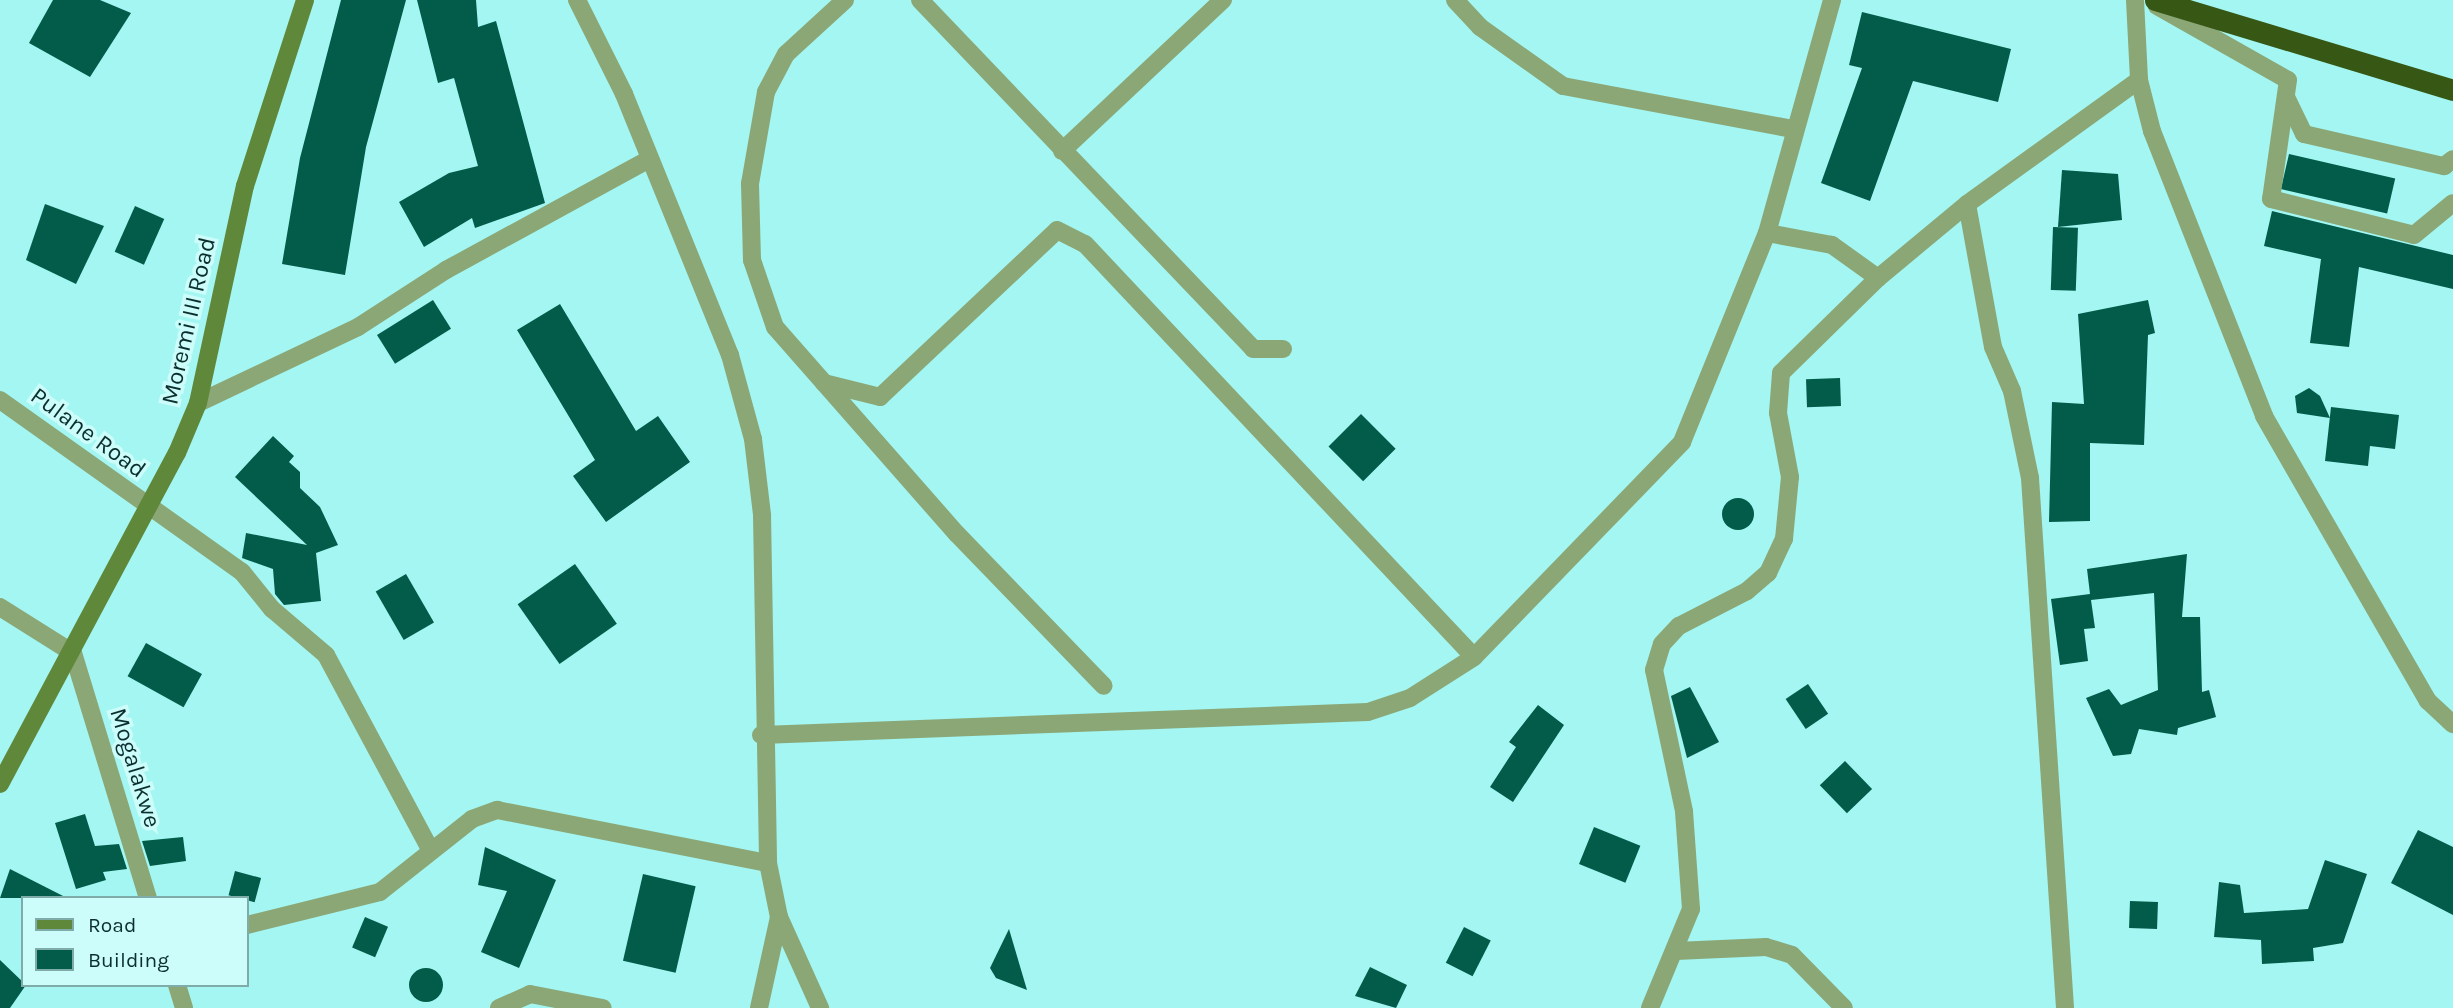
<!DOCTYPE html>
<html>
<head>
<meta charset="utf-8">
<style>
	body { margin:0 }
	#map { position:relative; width:2453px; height:1008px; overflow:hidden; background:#a3f6f2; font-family:Karla,sans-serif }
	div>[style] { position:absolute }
	.building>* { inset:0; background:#035c49; transform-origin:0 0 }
	.round { border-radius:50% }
	.lane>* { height:18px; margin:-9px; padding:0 9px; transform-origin:9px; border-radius:9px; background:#8ba776 }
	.street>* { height:18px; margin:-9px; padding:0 9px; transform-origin:9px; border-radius:9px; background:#8ba776 }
	.secondary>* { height:18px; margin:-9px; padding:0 9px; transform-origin:9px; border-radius:9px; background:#60883b }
	.highway>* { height:21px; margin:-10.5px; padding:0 10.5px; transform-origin:10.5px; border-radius:10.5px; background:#375714 }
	span { translate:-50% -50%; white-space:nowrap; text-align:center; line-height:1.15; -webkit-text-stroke:7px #cdfdfa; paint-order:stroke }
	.street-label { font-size:24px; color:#0b2f2e }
	.legend { position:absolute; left:21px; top:896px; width:228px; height:91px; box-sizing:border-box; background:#cdfdfa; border:2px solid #7faba8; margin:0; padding:9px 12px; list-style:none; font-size:21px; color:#0b2f2e }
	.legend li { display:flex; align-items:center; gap:14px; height:35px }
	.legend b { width:35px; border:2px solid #7faba8 }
</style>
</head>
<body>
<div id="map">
	<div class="building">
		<div style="clip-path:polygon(53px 0,100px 0,131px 13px,90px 77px,29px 43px)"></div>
		<div style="clip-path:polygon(341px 0,406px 0,366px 147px,345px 275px,282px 264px,300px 158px)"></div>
		<div style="clip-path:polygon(417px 0,476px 0,478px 27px,496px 21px,545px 203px,475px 228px,472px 218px,424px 247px,399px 202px,449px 173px,478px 166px,454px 78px,438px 83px)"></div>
		<div style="clip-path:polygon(1862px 12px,2011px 49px,1998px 102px,1913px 81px,1870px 201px,1821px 183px,1862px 68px,1849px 65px)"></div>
		<div style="left:2289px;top:154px;width:109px;height:36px;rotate:13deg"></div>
		<div style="clip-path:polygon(2062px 170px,2118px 174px,2122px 220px,2058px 227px)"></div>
		<div style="clip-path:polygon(45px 204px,104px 226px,76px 284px,26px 260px)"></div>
		<div style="left:135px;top:206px;width:32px;height:50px;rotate:24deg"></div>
		<div style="clip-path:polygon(2272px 211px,2453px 255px,2453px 289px,2359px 267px,2349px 347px,2310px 343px,2321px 259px,2264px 246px)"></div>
		<div style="left:2053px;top:227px;width:25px;height:63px;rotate:2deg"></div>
		<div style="left:433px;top:300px;width:34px;height:66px;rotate:58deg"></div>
		<div style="clip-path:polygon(2148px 300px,2155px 333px,2148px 335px,2144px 445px,2090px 443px,2090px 521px,2049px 522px,2052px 402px,2084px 404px,2078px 314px)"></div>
		<div style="clip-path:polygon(560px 304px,636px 431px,658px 416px,690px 462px,606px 522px,573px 476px,595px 460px,517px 330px)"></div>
		<div style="left:1840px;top:378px;width:28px;height:34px;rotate:88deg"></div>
		<div style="clip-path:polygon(2309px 388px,2320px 396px,2330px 418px,2297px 413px,2295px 396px)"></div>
		<div style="clip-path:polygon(2331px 407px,2399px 415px,2395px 449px,2370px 446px,2368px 466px,2325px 461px)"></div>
		<div style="left:1361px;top:414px;width:49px;height:46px;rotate:45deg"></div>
		<div style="clip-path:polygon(273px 436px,294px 456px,289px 462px,300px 472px,300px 488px,320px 507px,338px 545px,316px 553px,321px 601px,284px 605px,275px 594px,273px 569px,242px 558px,246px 533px,307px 545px,235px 477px)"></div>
		<div class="round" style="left:1722px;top:498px;width:32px;height:32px"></div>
		<div style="clip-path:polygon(2187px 554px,2182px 617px,2200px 617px,2202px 692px,2209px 690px,2216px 717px,2178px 728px,2177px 735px,2139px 729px,2131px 754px,2113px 756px,2086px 698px,2109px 689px,2121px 705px,2158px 690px,2154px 593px,2091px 600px,2095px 628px,2084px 629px,2088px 661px,2060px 665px,2051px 599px,2090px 594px,2087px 569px)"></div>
		<div style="left:575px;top:564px;width:73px;height:70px;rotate:55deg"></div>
		<div style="left:406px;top:574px;width:56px;height:35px;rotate:60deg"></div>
		<div style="left:146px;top:643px;width:64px;height:38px;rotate:29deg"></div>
		<div style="left:1808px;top:684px;width:36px;height:27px;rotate:56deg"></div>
		<div style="clip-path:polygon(1690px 687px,1719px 742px,1687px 758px,1671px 696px)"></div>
		<div style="clip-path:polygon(1538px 705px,1564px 725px,1513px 802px,1490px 787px,1516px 747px,1509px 742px)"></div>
		<div style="left:1845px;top:761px;width:39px;height:35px;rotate:46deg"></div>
		<div style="clip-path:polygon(85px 814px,95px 846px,119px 844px,127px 869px,103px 872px,106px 880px,76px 889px,55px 823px)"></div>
		<div style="left:1594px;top:827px;width:50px;height:40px;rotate:22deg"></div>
		<div style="clip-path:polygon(2418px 830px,2453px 847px,2453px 915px,2391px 883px)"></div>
		<div style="clip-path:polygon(183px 837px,186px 861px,150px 866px,142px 841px)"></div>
		<div style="clip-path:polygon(485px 847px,556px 880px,519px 968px,481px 952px,507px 891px,478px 885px)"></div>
		<div style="clip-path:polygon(2325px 860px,2367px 874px,2343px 943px,2313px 948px,2314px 961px,2262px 964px,2261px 940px,2214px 937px,2219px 882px,2240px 885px,2244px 913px,2308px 909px)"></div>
		<div style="clip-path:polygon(10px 869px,67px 898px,0 898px)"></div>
		<div style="left:235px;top:871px;width:27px;height:25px;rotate:15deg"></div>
		<div style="left:643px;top:874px;width:54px;height:89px;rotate:13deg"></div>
		<div style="left:2130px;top:901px;width:28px;height:27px;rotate:2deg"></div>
		<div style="left:365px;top:917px;width:25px;height:33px;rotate:23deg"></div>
		<div style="left:1464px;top:927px;width:30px;height:40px;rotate:27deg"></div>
		<div style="clip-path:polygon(1009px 929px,1027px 990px,996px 978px,990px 968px)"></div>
		<div style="clip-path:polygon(0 960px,26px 985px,10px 1008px,0 1008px)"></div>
		<div style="clip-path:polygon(1370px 967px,1407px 985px,1396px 1008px,1355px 996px)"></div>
		<div class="round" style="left:409px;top:968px;width:34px;height:34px"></div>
	</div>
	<div class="lane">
		<div style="left:845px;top:0;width:80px;rotate:137.5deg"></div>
		<div style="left:786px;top:54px;width:43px;rotate:117.8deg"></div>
		<div style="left:766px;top:92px;width:93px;rotate:99.9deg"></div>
		<div style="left:750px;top:184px;width:76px;rotate:88.5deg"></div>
		<div style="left:752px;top:260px;width:71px;rotate:71.1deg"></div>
		<div style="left:775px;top:327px;width:276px;rotate:48.7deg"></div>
		<div style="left:957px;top:534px;width:211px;rotate:46deg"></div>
		<div style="left:920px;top:0;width:482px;rotate:46.3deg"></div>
		<div style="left:1253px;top:349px;width:30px"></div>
		<div style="left:1455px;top:0;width:37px;rotate:47deg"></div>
		<div style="left:1480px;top:27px;width:102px;rotate:35.4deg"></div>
		<div style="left:1563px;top:86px;width:233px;rotate:10.6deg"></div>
		<div style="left:2157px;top:6px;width:150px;rotate:29.5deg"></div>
		<div style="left:2288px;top:80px;width:120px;rotate:98.1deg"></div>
		<div style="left:2271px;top:199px;width:147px;rotate:14.1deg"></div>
		<div style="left:2414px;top:235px;width:50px;rotate:-39.4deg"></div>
		<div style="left:2286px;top:97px;width:41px;rotate:64.1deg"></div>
		<div style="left:2304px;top:134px;width:144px;rotate:12.9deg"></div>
		<div style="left:2444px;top:166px;width:11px;rotate:-38deg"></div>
		<div style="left:1062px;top:151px;width:221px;rotate:-43.2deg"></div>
		<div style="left:824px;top:383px;width:58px;rotate:14deg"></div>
		<div style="left:880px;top:397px;width:243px;rotate:-43.3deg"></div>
		<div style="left:1057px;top:230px;width:31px;rotate:27deg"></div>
		<div style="left:1085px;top:244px;width:567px;rotate:46.71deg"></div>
		<div style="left:0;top:607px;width:86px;rotate:32.2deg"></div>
	</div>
	<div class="street">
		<div style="left:577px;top:0;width:105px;rotate:63.4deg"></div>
		<div style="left:624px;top:94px;width:282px;rotate:67.9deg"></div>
		<div style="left:730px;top:355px;width:87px;rotate:74.7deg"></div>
		<div style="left:753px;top:439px;width:77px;rotate:83.2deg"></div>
		<div style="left:762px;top:515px;width:348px;rotate:89deg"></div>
		<div style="left:768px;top:863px;width:55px;rotate:78.5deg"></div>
		<div style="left:779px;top:917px;width:100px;rotate:65.7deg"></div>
		<div style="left:2135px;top:0;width:80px;rotate:87.1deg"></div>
		<div style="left:2139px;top:80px;width:53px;rotate:75.7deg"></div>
		<div style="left:2152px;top:131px;width:306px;rotate:68.5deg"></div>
		<div style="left:2264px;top:416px;width:329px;rotate:60.1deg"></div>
		<div style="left:2428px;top:701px;width:34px;rotate:43deg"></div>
		<div style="left:1967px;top:204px;width:145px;rotate:79.7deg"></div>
		<div style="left:1993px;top:347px;width:48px;rotate:66.6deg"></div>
		<div style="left:2012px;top:391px;width:89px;rotate:78.3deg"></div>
		<div style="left:2030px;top:478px;width:531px;rotate:86.22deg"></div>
		<div style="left:1878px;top:278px;width:116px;rotate:-39.7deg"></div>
		<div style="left:1967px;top:204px;width:212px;rotate:-35.8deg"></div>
		<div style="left:0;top:400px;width:297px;rotate:35.4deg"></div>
		<div style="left:242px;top:572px;width:48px;rotate:51deg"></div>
		<div style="left:272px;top:609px;width:71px;rotate:40.4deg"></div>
		<div style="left:326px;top:655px;width:222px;rotate:61.8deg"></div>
		<div style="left:198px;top:403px;width:177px;rotate:-25.4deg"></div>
		<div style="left:358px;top:327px;width:105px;rotate:-32.9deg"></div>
		<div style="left:446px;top:270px;width:232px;rotate:-28.6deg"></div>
		<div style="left:73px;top:653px;width:256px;rotate:73deg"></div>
		<div style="left:761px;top:735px;width:607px;rotate:-2.17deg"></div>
		<div style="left:1368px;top:712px;width:44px;rotate:-18.4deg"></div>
		<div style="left:1410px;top:698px;width:76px;rotate:-32.6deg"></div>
		<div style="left:1474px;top:657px;width:299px;rotate:-45.9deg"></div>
		<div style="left:1682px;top:442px;width:226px;rotate:-67.9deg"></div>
		<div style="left:1767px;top:233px;width:242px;rotate:-74.4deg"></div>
		<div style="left:247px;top:925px;width:137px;rotate:-13.9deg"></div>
		<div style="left:380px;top:892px;width:117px;rotate:-38.4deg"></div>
		<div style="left:472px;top:819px;width:27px;rotate:-20deg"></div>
		<div style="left:497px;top:810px;width:276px;rotate:11.1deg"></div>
		<div style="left:1676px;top:951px;width:90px;rotate:-2.5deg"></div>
		<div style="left:1766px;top:947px;width:27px;rotate:17deg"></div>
		<div style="left:1792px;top:955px;width:74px;rotate:45.5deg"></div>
		<div style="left:177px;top:985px;width:24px;rotate:73deg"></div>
		<div style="left:499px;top:1008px;width:34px;rotate:-24deg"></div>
		<div style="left:530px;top:994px;width:74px;rotate:10.9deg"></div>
		<div style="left:759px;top:1008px;width:93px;rotate:-77.6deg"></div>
		<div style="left:1650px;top:1008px;width:107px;rotate:-67.5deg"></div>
		<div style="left:1691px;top:909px;width:98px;rotate:-94.1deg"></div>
		<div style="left:1684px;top:811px;width:144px;rotate:-102deg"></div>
		<div style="left:1654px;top:670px;width:27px;rotate:-73deg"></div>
		<div style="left:1662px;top:644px;width:25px;rotate:-47deg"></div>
		<div style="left:1679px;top:626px;width:76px;rotate:-27.2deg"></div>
		<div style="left:1747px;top:591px;width:28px;rotate:-41deg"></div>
		<div style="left:1768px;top:573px;width:38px;rotate:-65deg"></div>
		<div style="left:1784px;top:539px;width:62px;rotate:-84.5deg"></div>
		<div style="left:1790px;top:477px;width:65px;rotate:-100.6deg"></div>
		<div style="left:1778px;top:413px;width:40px;rotate:-85.7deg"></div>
		<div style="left:1781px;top:373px;width:136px;rotate:-44.4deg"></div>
		<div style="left:1878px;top:278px;width:57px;rotate:-144.3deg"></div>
		<div style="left:1832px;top:245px;width:66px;rotate:-169.5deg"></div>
	</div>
	<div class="secondary">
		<div style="left:0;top:784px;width:375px;rotate:-61.9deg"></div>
		<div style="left:177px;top:453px;width:54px;rotate:-67.2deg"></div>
		<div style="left:198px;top:403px;width:222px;rotate:-77.8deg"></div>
		<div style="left:245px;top:186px;width:195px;rotate:-72.1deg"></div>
	</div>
	<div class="highway">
		<div style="left:2155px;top:0;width:311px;rotate:16.8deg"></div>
	</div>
	<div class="street-label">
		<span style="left:189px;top:321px;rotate:-77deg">Moremi III Road</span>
		<span style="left:88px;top:433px;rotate:36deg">Pulane Road</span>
		<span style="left:135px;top:768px;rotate:73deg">Mogalakwe</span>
	</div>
	<ul class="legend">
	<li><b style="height:9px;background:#60883b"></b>Road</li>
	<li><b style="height:19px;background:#035c49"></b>Building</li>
	</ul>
</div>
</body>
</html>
